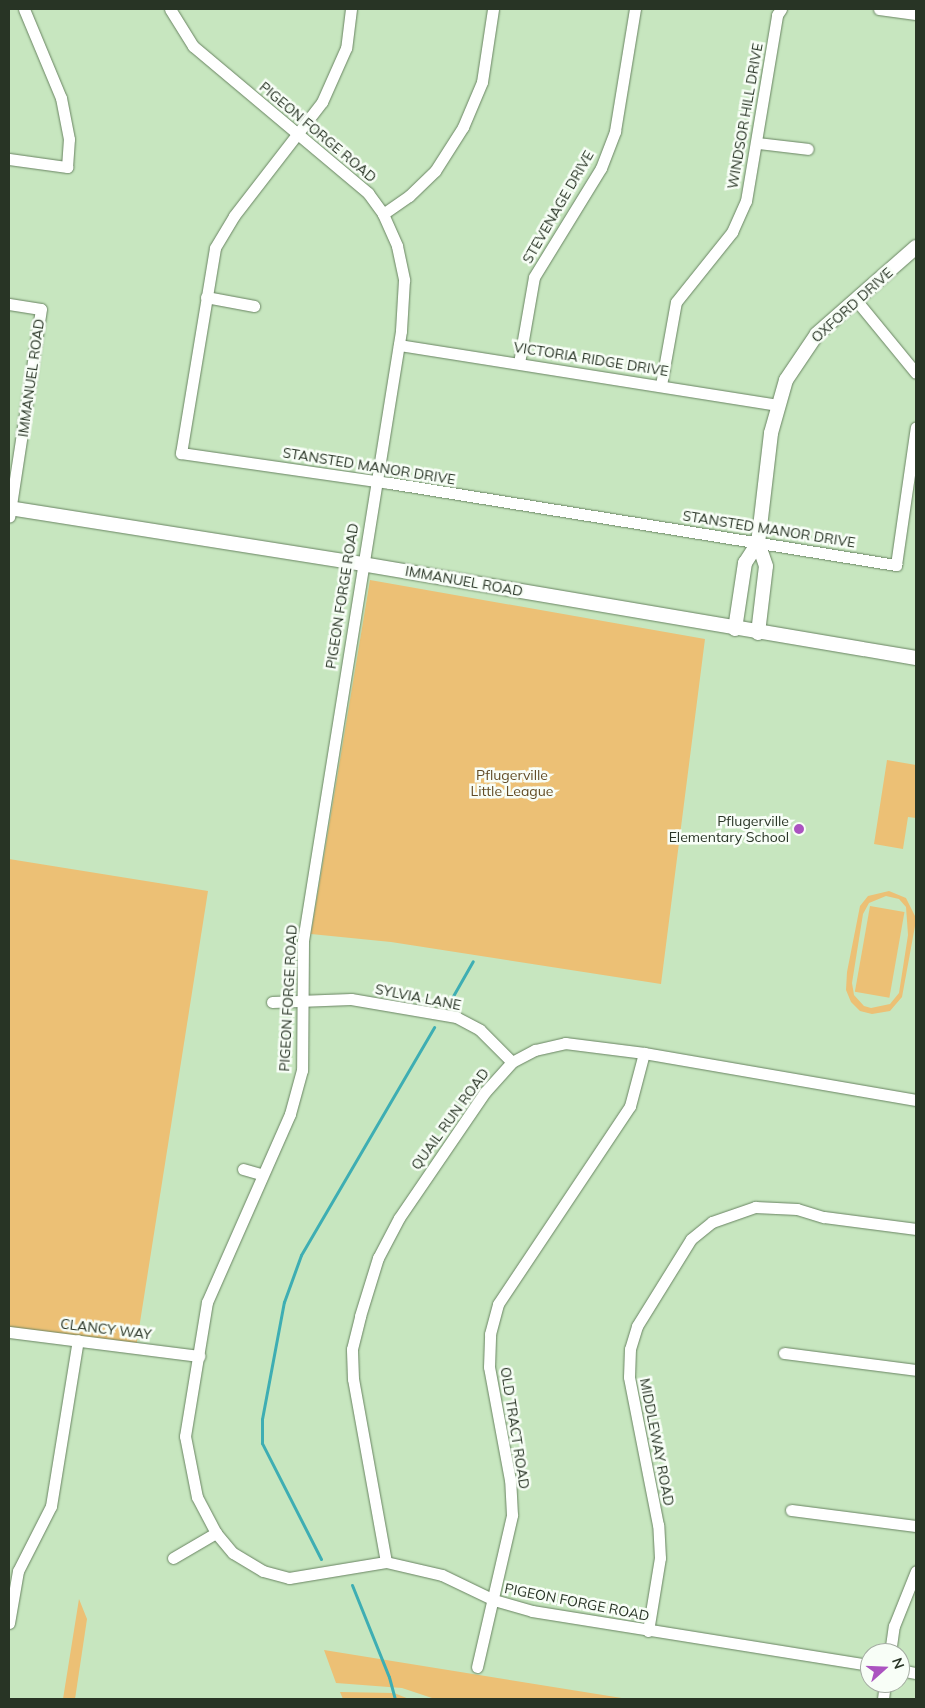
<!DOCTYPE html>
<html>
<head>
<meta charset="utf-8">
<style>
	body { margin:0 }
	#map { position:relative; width:925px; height:1708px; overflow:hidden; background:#c7e6bf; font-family:Mulish,sans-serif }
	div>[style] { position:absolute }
	.green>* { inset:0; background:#ecc075; transform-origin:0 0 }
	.stream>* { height:3px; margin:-1.5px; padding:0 1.5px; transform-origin:1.5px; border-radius:1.5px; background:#3eaeb3 }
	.roads { filter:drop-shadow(0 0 1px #698462) drop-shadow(0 0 1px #698462) }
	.minor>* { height:11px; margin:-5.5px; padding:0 5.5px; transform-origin:5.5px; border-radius:5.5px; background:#fff }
	.tertiary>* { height:14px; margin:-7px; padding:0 7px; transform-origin:7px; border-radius:7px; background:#fff }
	.dots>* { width:14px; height:14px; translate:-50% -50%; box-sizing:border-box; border:2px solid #f8fef7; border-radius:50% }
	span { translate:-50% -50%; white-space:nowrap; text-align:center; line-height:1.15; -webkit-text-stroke:5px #f8fef7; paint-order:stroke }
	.street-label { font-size:14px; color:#283425 }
	.park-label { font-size:14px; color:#614b25 }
	.poi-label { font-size:14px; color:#283425 }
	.right { translate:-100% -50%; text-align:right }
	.frame { position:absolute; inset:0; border:10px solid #283425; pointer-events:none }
	.north { position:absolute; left:860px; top:1643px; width:50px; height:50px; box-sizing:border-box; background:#f8fef7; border:1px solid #a5ada3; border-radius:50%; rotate:70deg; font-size:14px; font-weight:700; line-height:20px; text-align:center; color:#283425 }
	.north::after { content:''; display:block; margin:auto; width:18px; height:22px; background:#ab53c0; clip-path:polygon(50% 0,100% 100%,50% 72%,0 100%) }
</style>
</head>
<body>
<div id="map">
	<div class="green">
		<div style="clip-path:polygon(370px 580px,705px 639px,661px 984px,391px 942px,311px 934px)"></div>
		<div style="clip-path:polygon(887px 760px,916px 765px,916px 818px,908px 817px,903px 849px,874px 844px)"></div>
		<div style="clip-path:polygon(9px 859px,208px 891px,135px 1354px,9px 1327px)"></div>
		<div style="clip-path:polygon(evenodd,889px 891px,906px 898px,915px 916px,915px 926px,902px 997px,890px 1011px,872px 1014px,860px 1011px,851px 1002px,846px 990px,847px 972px,860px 906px,868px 896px,889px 891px,886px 896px,899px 899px,906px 907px,908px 935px,899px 993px,890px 1004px,871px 1008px,864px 1006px,854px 995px,852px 983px,863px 914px,869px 903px,886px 896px)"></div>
		<div style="left:870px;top:906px;width:35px;height:87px;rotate:10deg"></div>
		<div style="clip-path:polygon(79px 1599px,87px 1619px,75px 1699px,63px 1699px)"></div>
		<div style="clip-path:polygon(324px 1650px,628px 1699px,435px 1699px,402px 1688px,336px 1683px)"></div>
		<div style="clip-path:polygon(340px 1692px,394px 1693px,409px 1699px,343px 1699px)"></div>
	</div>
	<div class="stream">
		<div style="left:449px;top:1003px;width:48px;rotate:-60.3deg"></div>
		<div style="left:321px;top:1559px;width:130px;rotate:-117deg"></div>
		<div style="left:262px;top:1443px;width:24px;rotate:-90deg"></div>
		<div style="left:262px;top:1419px;width:119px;rotate:-79.4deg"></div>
		<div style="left:284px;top:1302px;width:50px;rotate:-70.1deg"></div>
		<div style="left:301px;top:1255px;width:264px;rotate:-59.7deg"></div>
		<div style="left:352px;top:1585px;width:99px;rotate:68.1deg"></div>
		<div style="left:389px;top:1677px;width:23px;rotate:75deg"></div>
	</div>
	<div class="roads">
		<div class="minor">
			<div style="left:170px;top:9px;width:44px;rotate:58.1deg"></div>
			<div style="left:193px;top:46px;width:229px;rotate:40deg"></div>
			<div style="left:368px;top:193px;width:26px;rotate:54deg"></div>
			<div style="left:383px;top:214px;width:35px;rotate:66deg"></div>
			<div style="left:397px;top:246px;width:35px;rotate:78deg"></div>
			<div style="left:404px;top:280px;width:51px;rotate:93.4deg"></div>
			<div style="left:401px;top:331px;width:618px;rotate:99.13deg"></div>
			<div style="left:303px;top:941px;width:129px;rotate:90.4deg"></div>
			<div style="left:302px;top:1070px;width:46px;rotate:105.3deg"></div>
			<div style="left:290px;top:1114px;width:206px;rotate:113.8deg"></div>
			<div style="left:207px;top:1302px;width:136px;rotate:99.3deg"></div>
			<div style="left:185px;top:1436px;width:62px;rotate:78.9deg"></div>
			<div style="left:197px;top:1497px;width:41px;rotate:62.2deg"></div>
			<div style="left:216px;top:1533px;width:26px;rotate:50deg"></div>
			<div style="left:233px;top:1553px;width:35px;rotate:31deg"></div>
			<div style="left:263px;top:1571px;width:27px;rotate:15deg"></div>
			<div style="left:289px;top:1578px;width:98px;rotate:-9.4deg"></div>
			<div style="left:386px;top:1562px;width:57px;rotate:13.1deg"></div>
			<div style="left:442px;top:1575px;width:58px;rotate:25.7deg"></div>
			<div style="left:494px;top:1600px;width:40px;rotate:16deg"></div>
			<div style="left:532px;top:1611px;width:342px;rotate:9.1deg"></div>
			<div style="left:351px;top:9px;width:39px;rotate:97deg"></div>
			<div style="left:346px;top:48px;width:59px;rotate:114deg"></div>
			<div style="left:322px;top:102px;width:144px;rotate:127.7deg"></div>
			<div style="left:234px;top:216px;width:37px;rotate:121deg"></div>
			<div style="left:215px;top:248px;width:208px;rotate:99.4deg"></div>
			<div style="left:181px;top:453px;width:211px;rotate:8.2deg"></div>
			<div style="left:390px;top:483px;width:513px;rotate:9.21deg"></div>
			<div style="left:896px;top:565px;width:139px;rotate:-81.8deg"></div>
			<div style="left:879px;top:9px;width:37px;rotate:8deg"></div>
			<div style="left:758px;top:143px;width:50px;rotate:6.8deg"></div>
			<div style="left:9px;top:159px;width:59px;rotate:7.9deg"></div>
			<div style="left:67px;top:167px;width:28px;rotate:-86deg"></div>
			<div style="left:69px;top:139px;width:42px;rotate:-101deg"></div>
			<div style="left:61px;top:98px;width:96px;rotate:-112.6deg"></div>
			<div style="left:383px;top:214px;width:32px;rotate:-35deg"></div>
			<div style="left:409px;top:196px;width:36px;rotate:-44deg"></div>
			<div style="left:435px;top:171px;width:52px;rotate:-57.5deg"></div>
			<div style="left:463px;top:127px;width:49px;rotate:-67.1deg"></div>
			<div style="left:482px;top:82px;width:74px;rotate:-81.4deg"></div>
			<div style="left:206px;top:297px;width:49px;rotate:10.6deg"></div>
			<div style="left:856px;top:300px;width:94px;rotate:50.6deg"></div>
			<div style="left:9px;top:304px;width:32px;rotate:9deg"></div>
			<div style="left:41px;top:309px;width:210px;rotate:98.7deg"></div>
			<div style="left:399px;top:345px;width:383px;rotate:9deg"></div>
			<div style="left:519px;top:363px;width:87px;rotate:-80.1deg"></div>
			<div style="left:534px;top:277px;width:128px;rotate:-58.4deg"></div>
			<div style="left:601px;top:168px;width:40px;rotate:-69deg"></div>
			<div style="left:615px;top:131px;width:124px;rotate:-80.7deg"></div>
			<div style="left:661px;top:385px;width:84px;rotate:-79.8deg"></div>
			<div style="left:676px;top:302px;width:90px;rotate:-51.3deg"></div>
			<div style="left:732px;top:232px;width:34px;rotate:-66deg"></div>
			<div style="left:746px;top:201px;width:189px;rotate:-80.5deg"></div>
			<div style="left:777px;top:15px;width:7px;rotate:-56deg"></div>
			<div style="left:272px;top:1002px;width:79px;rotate:-2.2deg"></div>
			<div style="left:351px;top:999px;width:107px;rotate:9.7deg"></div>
			<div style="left:456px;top:1017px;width:27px;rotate:28deg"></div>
			<div style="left:480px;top:1030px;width:45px;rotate:45deg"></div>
			<div style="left:243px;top:1169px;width:19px;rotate:16deg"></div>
			<div style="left:9px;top:1332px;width:192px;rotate:7.2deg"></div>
			<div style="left:784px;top:1353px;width:133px;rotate:7.3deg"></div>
			<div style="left:791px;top:1510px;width:126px;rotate:7.3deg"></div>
			<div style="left:173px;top:1558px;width:50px;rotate:-30.2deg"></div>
			<div style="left:386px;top:1562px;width:186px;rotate:-100.2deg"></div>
			<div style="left:353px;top:1379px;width:30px;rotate:-92deg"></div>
			<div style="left:352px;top:1349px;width:34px;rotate:-76deg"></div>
			<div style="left:360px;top:1316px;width:61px;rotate:-72.8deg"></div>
			<div style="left:378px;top:1258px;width:45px;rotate:-62.3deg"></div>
			<div style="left:399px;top:1218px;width:153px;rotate:-55.7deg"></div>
			<div style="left:485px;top:1092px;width:40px;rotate:-48deg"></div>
			<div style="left:512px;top:1062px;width:26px;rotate:-28deg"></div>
			<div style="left:535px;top:1050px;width:31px;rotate:-13deg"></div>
			<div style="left:565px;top:1043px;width:80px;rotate:7.2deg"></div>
			<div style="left:644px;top:1053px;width:276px;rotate:9.8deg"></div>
			<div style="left:9px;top:1623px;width:53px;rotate:-80.2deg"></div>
			<div style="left:18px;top:1571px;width:73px;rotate:-63.1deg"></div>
			<div style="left:51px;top:1506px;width:168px;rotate:-80.8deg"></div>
			<div style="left:648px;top:1631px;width:74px;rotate:-80.7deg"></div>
			<div style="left:660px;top:1558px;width:33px;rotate:-93deg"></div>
			<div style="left:658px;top:1525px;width:151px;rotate:-101.1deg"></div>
			<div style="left:629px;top:1377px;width:28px;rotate:-88deg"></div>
			<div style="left:630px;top:1349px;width:24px;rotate:-73deg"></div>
			<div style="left:637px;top:1326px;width:102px;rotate:-58.2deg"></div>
			<div style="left:691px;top:1239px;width:27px;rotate:-39deg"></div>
			<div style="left:712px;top:1222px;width:46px;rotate:-19.2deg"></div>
			<div style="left:755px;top:1207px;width:42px;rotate:2.7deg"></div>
			<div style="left:797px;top:1209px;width:28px;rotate:17deg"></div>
			<div style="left:824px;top:1217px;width:93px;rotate:7.4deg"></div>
			<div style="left:890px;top:1653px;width:27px;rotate:-82deg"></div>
			<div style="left:894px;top:1626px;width:59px;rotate:-68.2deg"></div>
			<div style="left:477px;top:1667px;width:156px;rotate:-77deg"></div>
			<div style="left:512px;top:1515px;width:35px;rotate:-93deg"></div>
			<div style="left:510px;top:1480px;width:115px;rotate:-100.5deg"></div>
			<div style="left:489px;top:1367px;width:33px;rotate:-88deg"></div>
			<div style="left:490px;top:1334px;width:31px;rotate:-75deg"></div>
			<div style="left:498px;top:1304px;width:238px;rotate:-56.3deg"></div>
			<div style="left:630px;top:1106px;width:55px;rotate:-75.2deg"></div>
			<div style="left:900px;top:1670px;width:16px;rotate:11deg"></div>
			<div style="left:883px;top:1699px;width:16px;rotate:-83deg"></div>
		</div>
		<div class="tertiary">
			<div style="left:9px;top:508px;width:357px;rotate:9deg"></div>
			<div style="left:362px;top:564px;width:562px;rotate:9.63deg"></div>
			<div style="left:735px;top:629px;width:67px;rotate:-81.4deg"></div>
			<div style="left:745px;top:563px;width:24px;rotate:-57deg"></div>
			<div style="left:758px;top:633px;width:67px;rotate:-83.2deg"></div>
			<div style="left:766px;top:566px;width:24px;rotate:-109deg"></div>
			<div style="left:758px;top:543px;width:16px;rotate:-83deg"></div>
			<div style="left:760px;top:527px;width:95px;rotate:-83.3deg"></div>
			<div style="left:771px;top:433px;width:55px;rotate:-74.2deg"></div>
			<div style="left:786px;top:380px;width:55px;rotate:-56deg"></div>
			<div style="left:817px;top:334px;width:132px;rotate:-41.3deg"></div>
		</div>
	</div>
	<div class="dots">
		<div style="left:799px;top:829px;background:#ab53c0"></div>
	</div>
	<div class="street-label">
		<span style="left:745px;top:116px;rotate:-80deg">WINDSOR HILL DRIVE</span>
		<span style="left:318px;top:132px;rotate:40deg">PIGEON FORGE ROAD</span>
		<span style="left:558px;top:207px;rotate:-60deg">STEVENAGE DRIVE</span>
		<span style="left:852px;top:305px;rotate:-42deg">OXFORD DRIVE</span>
		<span style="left:591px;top:359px;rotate:9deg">VICTORIA RIDGE DRIVE</span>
		<span style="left:31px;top:378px;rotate:-82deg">IMMANUEL ROAD</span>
		<span style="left:369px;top:466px;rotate:9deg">STANSTED MANOR DRIVE</span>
		<span style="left:769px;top:529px;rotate:9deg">STANSTED MANOR DRIVE</span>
		<span style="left:464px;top:581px;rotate:10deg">IMMANUEL ROAD</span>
		<span style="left:342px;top:596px;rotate:-81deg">PIGEON FORGE ROAD</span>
		<span style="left:418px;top:997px;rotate:11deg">SYLVIA LANE</span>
		<span style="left:288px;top:998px;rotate:-87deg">PIGEON FORGE ROAD</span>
		<span style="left:450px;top:1119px;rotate:-54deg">QUAIL RUN ROAD</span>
		<span style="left:106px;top:1329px;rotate:7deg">CLANCY WAY</span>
		<span style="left:515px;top:1428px;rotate:81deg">OLD TRACT ROAD</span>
		<span style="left:657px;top:1442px;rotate:79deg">MIDDLEWAY ROAD</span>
		<span style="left:577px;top:1602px;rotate:11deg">PIGEON FORGE ROAD</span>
	</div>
	<div class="park-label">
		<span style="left:512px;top:783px">Pflugerville<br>Little League</span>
	</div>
	<div class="poi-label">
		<span class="right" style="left:789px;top:829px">Pflugerville<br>Elementary School</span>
	</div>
	<div class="frame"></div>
	<div class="north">N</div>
</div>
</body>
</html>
